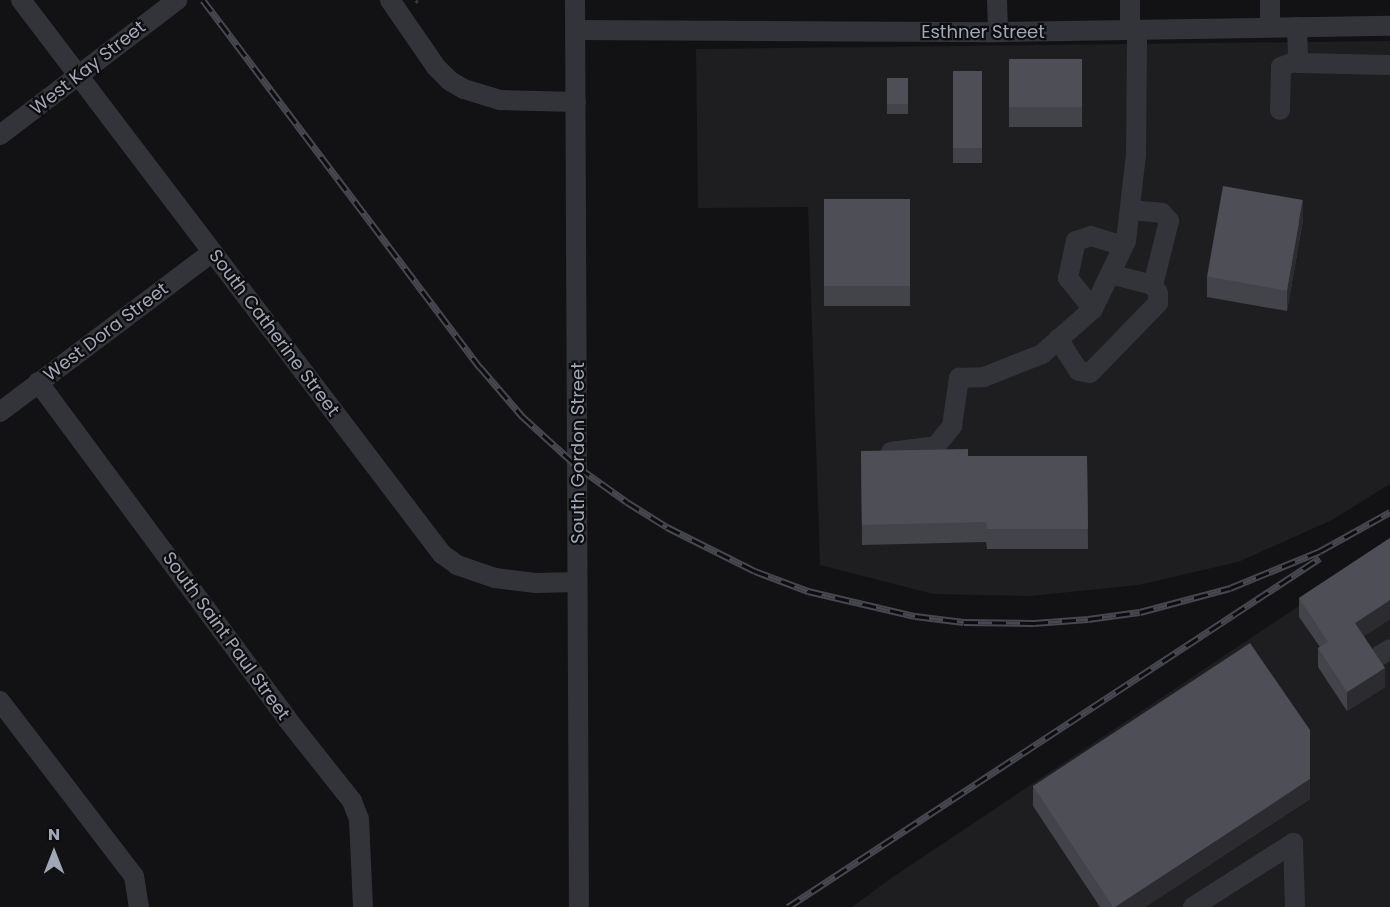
<!DOCTYPE html>
<html>
<head>
<meta charset="utf-8">
<style>
	body { margin:0 }
	#map { position:relative; width:1390px; height:907px; overflow:hidden; background:#121214; font-family:Poppins,sans-serif }
	div>[style] { position:absolute }
	.built>* { inset:0; background:#1e1e21 }
	.path>* { height:3px; margin-top:-1.5px; transform-origin:0; background:repeating-linear-gradient(90deg,#393b40 0 3px,transparent 0 7.5px) }
	.minor>* { height:20px; margin:-10px; padding:0 10px; transform-origin:10px; border-radius:10px; background:#333439 }
	.rail>* { height:7px; margin-top:-3.5px; transform-origin:0; background:repeating-linear-gradient(90deg,#0d0d0f 0 14px,#46474f 0 28px); box-sizing:border-box; border-block:2px solid #46474f }
	.wall>* { inset:0; background:#43434a; transform-origin:0 0 }
	.shaded-wall>* { inset:0; background:#2b2b30 }
	.building>* { inset:0; background:#4d4e56; transform-origin:0 0 }
	span { translate:-50% -50%; white-space:nowrap; text-align:center; line-height:1.15; -webkit-text-stroke:4.5px #0d0d0f; paint-order:stroke }
	.street-label { font-size:18px; color:#a2a7b6 }
	.north { position:absolute; left:24px; top:823px; width:60px; height:60px; -webkit-text-stroke:4px #0d0d0f; paint-order:stroke; rotate:0deg; font-size:16px; font-weight:700; line-height:24px; text-align:center; color:#a2a7b6 }
	.north::after { content:''; display:block; margin:auto; width:21px; height:27px; background:#a2a7b6; clip-path:polygon(50% 0,100% 100%,50% 72%,0 100%) }
</style>
</head>
<body>
<div id="map">
	<div class="built">
		<div style="clip-path:polygon(1390px 41px,1390px 484px,1332px 520px,1238px 562px,1138px 585px,1031px 596px,933px 594px,820px 565px,808px 207px,698px 208px,696px 49px)"></div>
		<div style="clip-path:polygon(1390px 545px,1390px 907px,852px 907px,890px 879px)"></div>
	</div>
	<div class="path">
		<div style="left:416px;top:0;width:7px;rotate:56deg"></div>
	</div>
	<div class="minor">
		<div style="left:21px;top:0;width:696px;rotate:52.77deg"></div>
		<div style="left:442px;top:554px;width:19px;rotate:36deg"></div>
		<div style="left:457px;top:565px;width:40px;rotate:18.9deg"></div>
		<div style="left:495px;top:578px;width:41px;rotate:7deg"></div>
		<div style="left:536px;top:583px;width:41px;rotate:-1.4deg"></div>
		<div style="left:390px;top:0;width:81px;rotate:55.5deg"></div>
		<div style="left:436px;top:67px;width:20px;rotate:45deg"></div>
		<div style="left:450px;top:81px;width:16px;rotate:30deg"></div>
		<div style="left:464px;top:89px;width:38px;rotate:17deg"></div>
		<div style="left:500px;top:100px;width:76px;rotate:1.5deg"></div>
		<div style="left:575px;top:0;width:907px;rotate:89.75deg"></div>
		<div style="left:997px;top:0;width:32px;rotate:88deg"></div>
		<div style="left:1130px;top:0;width:30px;rotate:90deg"></div>
		<div style="left:1270px;top:27px;width:27px;rotate:-90deg"></div>
		<div style="left:1297px;top:27px;width:36px;rotate:88deg"></div>
		<div style="left:1298px;top:63px;width:92px;rotate:1.2deg"></div>
		<div style="left:576px;top:30px;width:422px;rotate:0.3deg"></div>
		<div style="left:998px;top:32px;width:392px;rotate:-0.9deg"></div>
		<div style="left:1280px;top:110px;width:43px;rotate:-88.7deg"></div>
		<div style="left:1281px;top:67px;width:18px;rotate:-22deg"></div>
		<div style="left:0;top:135px;width:223px;rotate:-37.3deg"></div>
		<div style="left:1130px;top:210px;width:32px;rotate:5deg"></div>
		<div style="left:1162px;top:213px;width:11px;rotate:49deg"></div>
		<div style="left:1169px;top:221px;width:66px;rotate:104deg"></div>
		<div style="left:1093px;top:309px;width:40px;rotate:-129deg"></div>
		<div style="left:1068px;top:278px;width:38px;rotate:-78deg"></div>
		<div style="left:1076px;top:241px;width:16px;rotate:-18deg"></div>
		<div style="left:1091px;top:236px;width:34px;rotate:17deg"></div>
		<div style="left:1058px;top:339px;width:38px;rotate:57deg"></div>
		<div style="left:1079px;top:371px;width:11px;rotate:10deg"></div>
		<div style="left:1090px;top:373px;width:98px;rotate:-45.8deg"></div>
		<div style="left:1158px;top:303px;width:10px;rotate:-90deg"></div>
		<div style="left:1158px;top:293px;width:9px;rotate:-122deg"></div>
		<div style="left:1153px;top:285px;width:44px;rotate:-165.7deg"></div>
		<div style="left:38px;top:382px;width:419px;rotate:53.5deg"></div>
		<div style="left:287px;top:719px;width:105px;rotate:51.6deg"></div>
		<div style="left:352px;top:801px;width:19px;rotate:69deg"></div>
		<div style="left:359px;top:819px;width:88px;rotate:87.4deg"></div>
		<div style="left:0;top:412px;width:266px;rotate:-37deg"></div>
		<div style="left:891px;top:452px;width:45px;rotate:-7.6deg"></div>
		<div style="left:936px;top:446px;width:26px;rotate:-51deg"></div>
		<div style="left:952px;top:426px;width:49px;rotate:-81.7deg"></div>
		<div style="left:959px;top:378px;width:25px;rotate:-2deg"></div>
		<div style="left:984px;top:377px;width:62px;rotate:-21.6deg"></div>
		<div style="left:1042px;top:354px;width:68px;rotate:-41.4deg"></div>
		<div style="left:1093px;top:309px;width:76px;rotate:-64.1deg"></div>
		<div style="left:1126px;top:241px;width:87px;rotate:-83.4deg"></div>
		<div style="left:1136px;top:155px;width:125px;rotate:-89.5deg"></div>
		<div style="left:1379px;top:656px;width:13px;rotate:-32deg"></div>
		<div style="left:0;top:701px;width:220px;rotate:52.6deg"></div>
		<div style="left:134px;top:876px;width:31px;rotate:81deg"></div>
		<div style="left:1293px;top:843px;width:64px;rotate:88.2deg"></div>
		<div style="left:1193px;top:907px;width:119px;rotate:-32.6deg"></div>
	</div>
	<div class="rail">
		<div style="left:203px;top:0;width:460px;rotate:53deg"></div>
		<div style="left:480px;top:367px;width:65px;rotate:49.4deg"></div>
		<div style="left:522px;top:416px;width:76px;rotate:42.3deg"></div>
		<div style="left:578px;top:467px;width:60px;rotate:35.5deg"></div>
		<div style="left:627px;top:502px;width:47px;rotate:32deg"></div>
		<div style="left:667px;top:527px;width:98px;rotate:26.6deg"></div>
		<div style="left:755px;top:571px;width:57px;rotate:20.7deg"></div>
		<div style="left:808px;top:591px;width:110px;rotate:13.2deg"></div>
		<div style="left:915px;top:616px;width:49px;rotate:7deg"></div>
		<div style="left:964px;top:622px;width:70px;rotate:0.8deg"></div>
		<div style="left:1034px;top:623px;width:54px;rotate:-4.2deg"></div>
		<div style="left:1088px;top:619px;width:52px;rotate:-7.7deg"></div>
		<div style="left:1140px;top:612px;width:93px;rotate:-14.9deg"></div>
		<div style="left:1230px;top:588px;width:97px;rotate:-22.3deg"></div>
		<div style="left:1320px;top:551px;width:80px;rotate:-29.1deg"></div>
		<div style="left:788px;top:907px;width:636px;rotate:-33.27deg"></div>
	</div>
	<div class="wall">
		<div style="left:1082px;top:59px;width:68px;height:73px;rotate:90deg"></div>
		<div style="left:953px;top:71px;width:29px;height:92px"></div>
		<div style="left:887px;top:78px;width:21px;height:36px"></div>
		<div style="left:824px;top:199px;width:86px;height:107px"></div>
		<div style="clip-path:polygon(1303px 220px,1287px 311px,1207px 297px,1207px 277px)"></div>
		<div style="clip-path:polygon(861px 451px,968px 456px,1087px 456px,1088px 549px,987px 549px,986px 542px,862px 545px)"></div>
		<div style="clip-path:polygon(1390px 538px,1390px 619px,1364px 636px,1385px 687px,1347px 711px,1318px 667px,1318px 648px,1320px 647px,1299px 617px,1299px 598px)"></div>
		<div style="clip-path:polygon(1033px 786px,1310px 799px,1145px 907px,1100px 907px,1033px 806px)"></div>
	</div>
	<div class="shaded-wall">
		<div style="clip-path:polygon(1303px 200px,1303px 220px,1287px 311px,1287px 291px)"></div>
		<div style="clip-path:polygon(1390px 600px,1390px 619px,1355px 642px,1355px 623px)"></div>
		<div style="clip-path:polygon(1385px 668px,1385px 687px,1347px 711px,1347px 692px)"></div>
		<div style="clip-path:polygon(1310px 779px,1310px 799px,1145px 907px,1115px 907px)"></div>
	</div>
	<div class="building">
		<div style="left:1082px;top:59px;width:48px;height:73px;rotate:90deg"></div>
		<div style="left:953px;top:71px;width:29px;height:77px"></div>
		<div style="left:887px;top:78px;width:21px;height:26px"></div>
		<div style="left:1223px;top:186px;width:81px;height:92px;rotate:10deg"></div>
		<div style="left:824px;top:199px;width:86px;height:87px"></div>
		<div style="clip-path:polygon(968px 449px,968px 456px,1087px 456px,1088px 529px,987px 529px,986px 522px,862px 525px,861px 451px)"></div>
		<div style="clip-path:polygon(1390px 538px,1390px 600px,1355px 623px,1385px 668px,1347px 692px,1318px 648px,1328px 642px,1299px 598px)"></div>
		<div style="clip-path:polygon(1250px 643px,1310px 730px,1310px 779px,1115px 907px,1113px 907px,1033px 786px)"></div>
	</div>
	<div class="street-label">
		<span style="left:983px;top:32px">Esthner Street</span>
		<span style="left:88px;top:68px;rotate:-38deg">West Kay Street</span>
		<span style="left:106px;top:332px;rotate:-37deg">West Dora Street</span>
		<span style="left:274px;top:333px;rotate:53deg">South Catherine Street</span>
		<span style="left:578px;top:453px;rotate:-90deg">South Gordon Street</span>
		<span style="left:226px;top:636px;rotate:54deg">South Saint Paul Street</span>
	</div>
	<div class="north">N</div>
</div>
</body>
</html>
